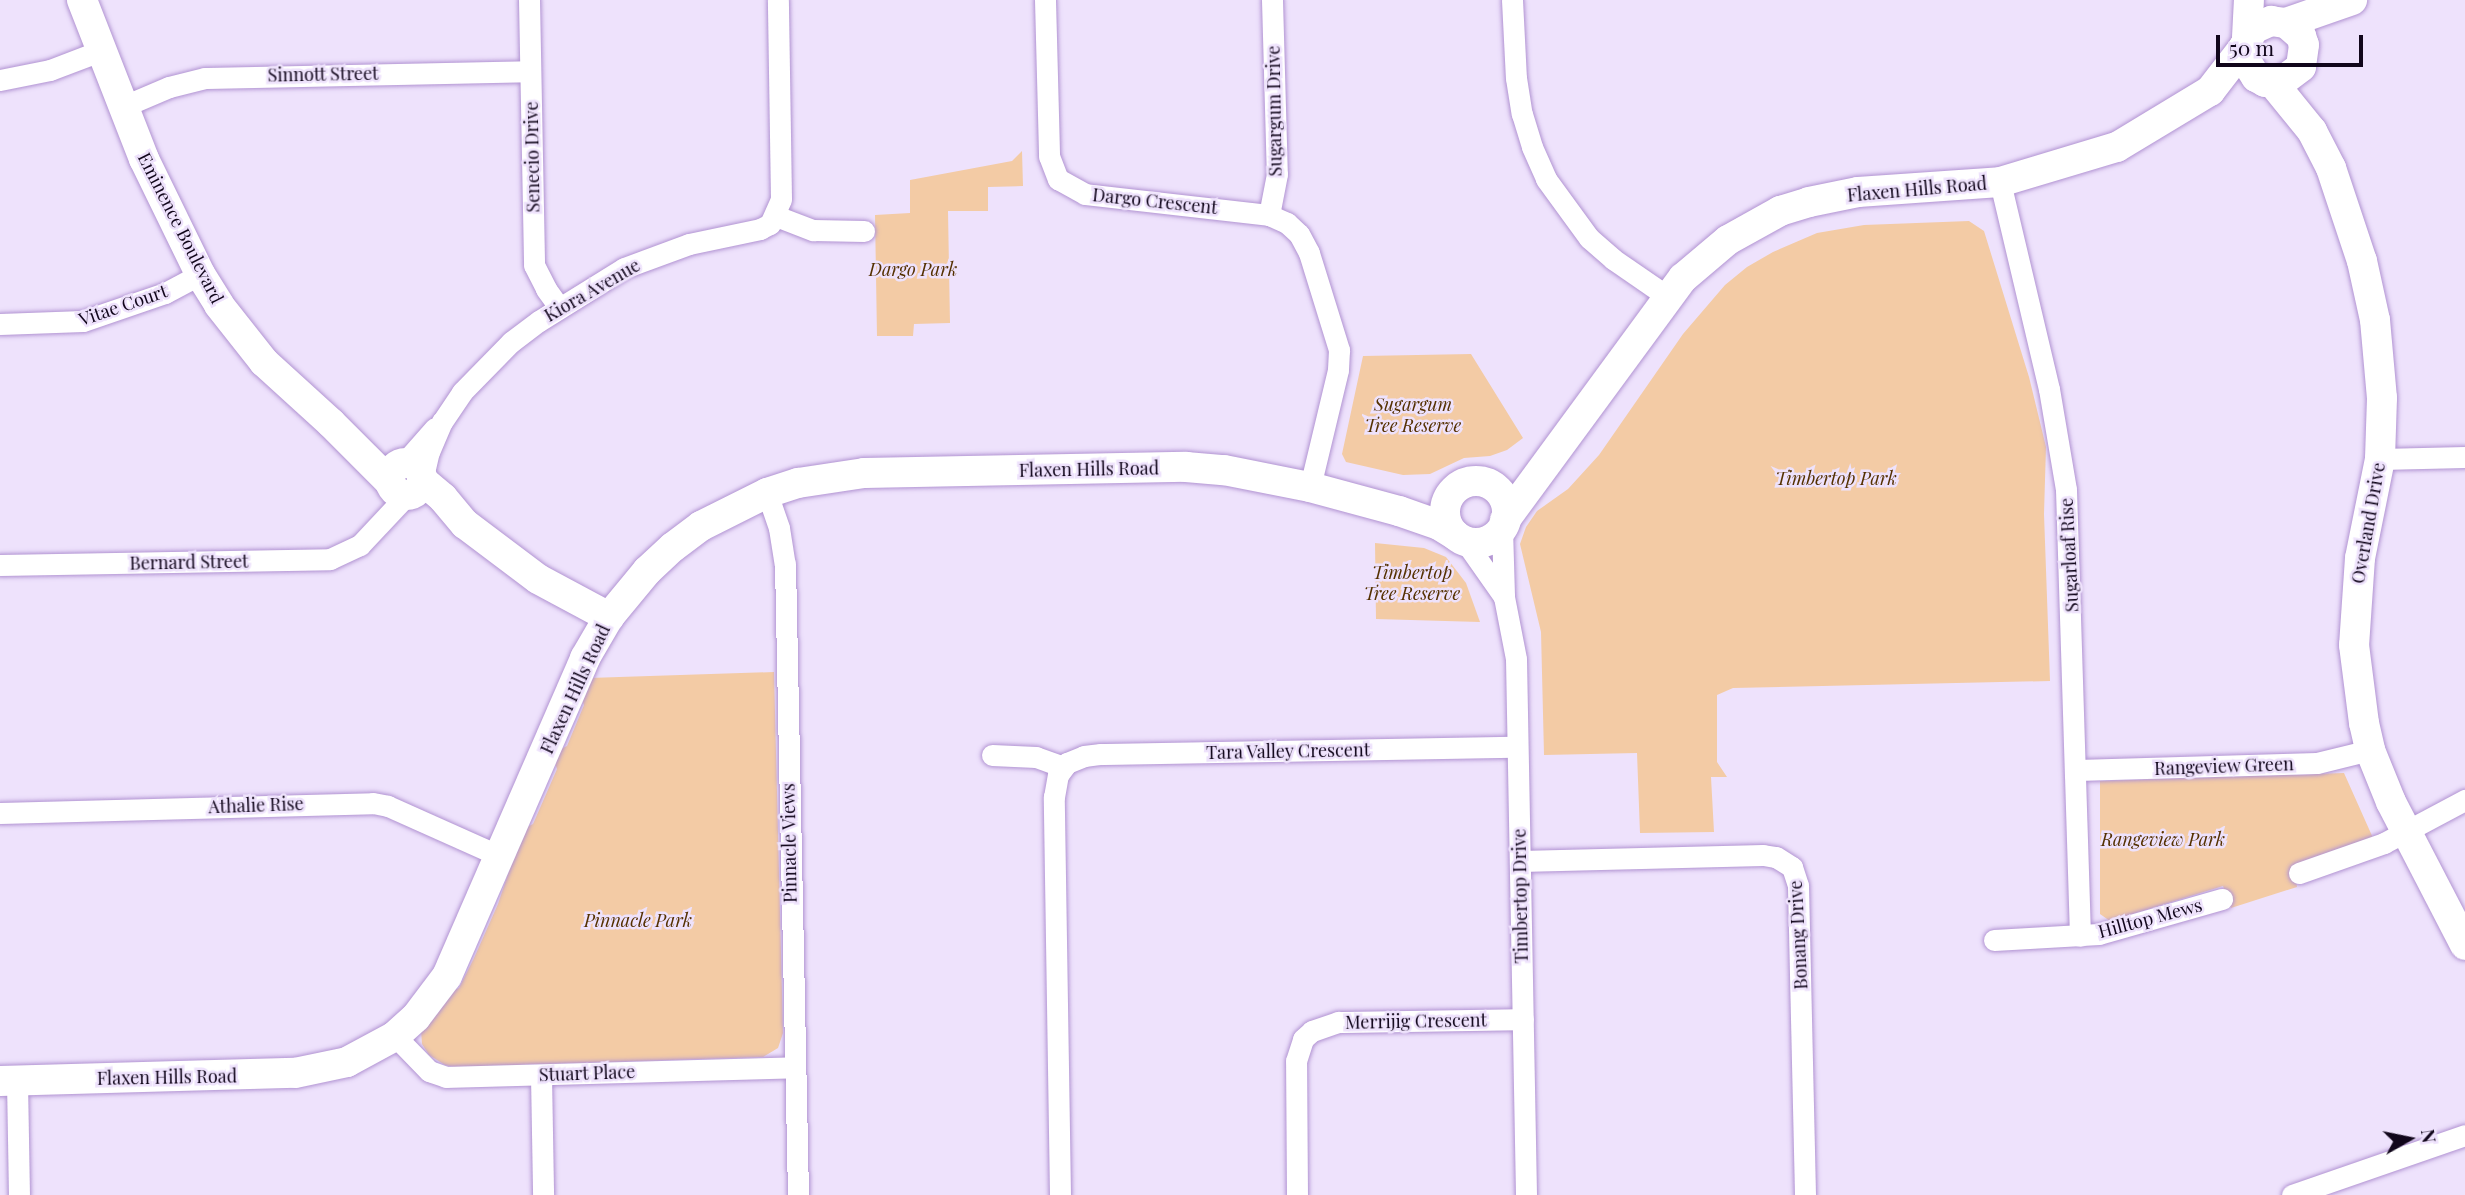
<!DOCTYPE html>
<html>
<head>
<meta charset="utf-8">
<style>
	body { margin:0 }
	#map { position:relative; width:2465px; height:1195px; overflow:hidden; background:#eee2fc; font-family:"Playfair Display",serif }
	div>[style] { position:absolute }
	.green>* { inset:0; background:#f3cba5 }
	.roads { filter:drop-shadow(0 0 2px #b193d2) drop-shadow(0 0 2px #b193d2) }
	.street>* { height:21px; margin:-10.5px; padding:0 10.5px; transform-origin:10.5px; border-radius:10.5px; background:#fff }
	.secondary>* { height:30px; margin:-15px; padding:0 15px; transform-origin:15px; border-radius:15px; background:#fff }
	.secondary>.ring { margin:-15px; padding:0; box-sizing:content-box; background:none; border:30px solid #fff; border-radius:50% }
	span { translate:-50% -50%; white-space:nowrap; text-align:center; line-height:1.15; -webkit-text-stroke:5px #eee2fc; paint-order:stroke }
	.street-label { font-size:18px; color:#11061b }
	.park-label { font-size:18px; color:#543000; font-style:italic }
	.north { position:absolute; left:2374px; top:1104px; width:70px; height:70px; -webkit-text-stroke:5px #eee2fc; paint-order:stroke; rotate:81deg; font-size:19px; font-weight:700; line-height:28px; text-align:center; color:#11061b }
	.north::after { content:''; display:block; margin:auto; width:24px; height:32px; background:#11061b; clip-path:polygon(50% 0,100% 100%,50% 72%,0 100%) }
	.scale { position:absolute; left:2216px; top:35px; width:147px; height:32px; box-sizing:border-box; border:4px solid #11061b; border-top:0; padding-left:9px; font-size:21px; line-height:24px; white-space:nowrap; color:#11061b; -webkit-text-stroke:5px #eee2fc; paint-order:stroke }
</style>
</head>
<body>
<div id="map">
	<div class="green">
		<div style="clip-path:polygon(1022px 151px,1023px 186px,988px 187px,988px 211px,948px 211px,950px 323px,914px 324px,913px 336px,877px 336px,875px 215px,910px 213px,910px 180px,1012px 161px)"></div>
		<div style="clip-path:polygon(1969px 221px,1984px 231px,2029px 377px,2046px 447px,2044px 514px,2050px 681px,1733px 688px,1717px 695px,1717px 762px,1727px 777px,1711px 777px,1714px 832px,1640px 833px,1637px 753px,1544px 755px,1541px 632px,1520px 544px,1526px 527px,1537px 511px,1568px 489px,1599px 455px,1683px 334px,1725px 285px,1747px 267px,1773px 252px,1817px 233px,1864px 225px)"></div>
		<div style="clip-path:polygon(1471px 354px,1523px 438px,1507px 450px,1490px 456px,1464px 458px,1430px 474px,1403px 475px,1346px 462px,1342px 454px,1363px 356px)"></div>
		<div style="clip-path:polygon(1375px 543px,1424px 548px,1446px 557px,1466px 583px,1480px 622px,1376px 619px)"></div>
		<div style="clip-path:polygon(774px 672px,783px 1033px,778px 1048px,763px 1057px,454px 1067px,445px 1065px,429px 1055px,422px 1044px,421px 1030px,448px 993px,459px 988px,474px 958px,498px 904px,523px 829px,533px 824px,557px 769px,554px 760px,559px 750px,567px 746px,584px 705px,581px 697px,589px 678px)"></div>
		<div style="clip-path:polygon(2344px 773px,2373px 838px,2294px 866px,2297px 887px,2231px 908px,2223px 886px,2110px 921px,2100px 914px,2100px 781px)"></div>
	</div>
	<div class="roads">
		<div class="street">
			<div style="left:529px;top:0;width:265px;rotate:88.9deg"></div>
			<div style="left:534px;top:265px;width:27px;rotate:63deg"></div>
			<div style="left:546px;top:289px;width:22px;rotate:54deg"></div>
			<div style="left:1045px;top:0;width:156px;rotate:88.5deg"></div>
			<div style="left:1049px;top:156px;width:25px;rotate:69deg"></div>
			<div style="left:1058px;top:179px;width:31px;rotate:29deg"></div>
			<div style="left:1085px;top:194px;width:185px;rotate:6.5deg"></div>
			<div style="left:1272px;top:0;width:174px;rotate:88.4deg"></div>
			<div style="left:1277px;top:174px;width:42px;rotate:101deg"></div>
			<div style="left:1269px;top:215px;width:20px;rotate:24deg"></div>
			<div style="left:1287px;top:223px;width:16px;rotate:43deg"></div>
			<div style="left:1299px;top:234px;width:21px;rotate:62deg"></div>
			<div style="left:1309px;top:253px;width:102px;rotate:72.8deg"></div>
			<div style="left:1339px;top:350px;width:20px;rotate:93deg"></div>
			<div style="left:1338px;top:370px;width:120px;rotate:103.5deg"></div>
			<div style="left:1512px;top:0;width:78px;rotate:87.1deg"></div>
			<div style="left:1516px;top:78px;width:36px;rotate:81deg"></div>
			<div style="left:1522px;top:114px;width:34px;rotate:73deg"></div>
			<div style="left:1532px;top:147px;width:35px;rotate:66deg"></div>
			<div style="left:1546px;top:179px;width:73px;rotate:53.9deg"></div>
			<div style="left:1589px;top:238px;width:32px;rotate:41deg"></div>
			<div style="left:1613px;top:259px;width:67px;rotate:34.6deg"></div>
			<div style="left:0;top:80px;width:51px;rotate:-11.3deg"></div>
			<div style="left:50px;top:70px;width:53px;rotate:-20.8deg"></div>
			<div style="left:122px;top:107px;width:51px;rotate:-23.1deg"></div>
			<div style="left:169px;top:87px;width:37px;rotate:-14deg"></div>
			<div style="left:205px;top:78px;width:325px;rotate:-1.2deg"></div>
			<div style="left:2000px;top:182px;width:213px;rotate:76.7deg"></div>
			<div style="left:2049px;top:389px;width:102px;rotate:80.4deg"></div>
			<div style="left:2066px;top:490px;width:446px;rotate:88.2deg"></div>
			<div style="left:776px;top:216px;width:40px;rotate:21deg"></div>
			<div style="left:813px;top:230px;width:51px;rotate:1.1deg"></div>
			<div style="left:0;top:324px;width:83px;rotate:-2.1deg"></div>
			<div style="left:83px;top:321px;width:87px;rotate:-18.9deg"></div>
			<div style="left:165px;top:293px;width:40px;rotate:-28deg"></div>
			<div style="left:2380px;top:459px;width:85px;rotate:-1.3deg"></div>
			<div style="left:405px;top:462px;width:45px;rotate:-48.6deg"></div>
			<div style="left:423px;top:477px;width:26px;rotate:-77deg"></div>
			<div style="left:429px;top:452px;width:33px;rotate:-67deg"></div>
			<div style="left:442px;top:422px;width:36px;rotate:-56deg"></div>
			<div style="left:462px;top:392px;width:70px;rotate:-45.6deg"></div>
			<div style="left:511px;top:342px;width:35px;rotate:-37deg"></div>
			<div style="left:539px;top:321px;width:100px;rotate:-31.9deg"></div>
			<div style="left:624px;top:268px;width:69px;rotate:-20.3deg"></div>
			<div style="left:689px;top:244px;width:73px;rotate:-11.9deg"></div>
			<div style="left:760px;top:229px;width:11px;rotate:-27deg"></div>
			<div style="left:770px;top:224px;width:27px;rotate:-66deg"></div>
			<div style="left:781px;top:199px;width:199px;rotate:-90.9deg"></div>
			<div style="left:767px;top:493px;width:37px;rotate:71deg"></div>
			<div style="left:779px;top:528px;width:36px;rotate:81deg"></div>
			<div style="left:785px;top:564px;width:631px;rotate:88.82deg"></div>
			<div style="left:1502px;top:528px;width:69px;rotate:88.3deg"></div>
			<div style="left:1504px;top:597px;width:63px;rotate:79deg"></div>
			<div style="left:1516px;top:659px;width:536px;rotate:88.93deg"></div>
			<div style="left:1464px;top:540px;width:70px;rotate:54.9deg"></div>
			<div style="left:0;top:565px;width:330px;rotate:-1deg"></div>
			<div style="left:330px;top:559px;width:33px;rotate:-25deg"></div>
			<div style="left:360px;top:545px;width:69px;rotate:-46.8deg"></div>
			<div style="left:992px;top:755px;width:44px;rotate:2.6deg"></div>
			<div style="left:1036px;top:757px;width:29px;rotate:20deg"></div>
			<div style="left:2077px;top:770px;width:240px;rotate:-1.7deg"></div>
			<div style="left:2317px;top:763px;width:55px;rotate:-13.8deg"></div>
			<div style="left:0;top:813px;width:373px;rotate:-1.5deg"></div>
			<div style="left:373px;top:803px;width:15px;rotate:11deg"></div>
			<div style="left:388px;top:806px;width:123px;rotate:24.1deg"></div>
			<div style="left:1520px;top:861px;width:243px;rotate:-1.4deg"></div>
			<div style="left:1763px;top:855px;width:13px;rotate:9deg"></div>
			<div style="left:1776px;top:857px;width:19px;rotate:32deg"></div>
			<div style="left:1792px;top:867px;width:20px;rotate:72deg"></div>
			<div style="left:1798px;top:886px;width:309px;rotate:88.7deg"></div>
			<div style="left:2299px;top:873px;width:90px;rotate:-19.4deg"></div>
			<div style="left:2384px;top:843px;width:92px;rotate:-28deg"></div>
			<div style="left:1994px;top:940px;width:105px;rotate:-3.3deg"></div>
			<div style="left:2099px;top:934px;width:128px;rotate:-15.9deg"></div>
			<div style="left:395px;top:1036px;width:49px;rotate:45.8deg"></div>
			<div style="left:429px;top:1071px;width:18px;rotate:19deg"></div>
			<div style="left:446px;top:1077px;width:349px;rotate:-1.6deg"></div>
			<div style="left:541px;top:1075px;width:120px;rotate:89deg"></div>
			<div style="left:17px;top:1081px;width:114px;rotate:89deg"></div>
			<div style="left:1060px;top:1195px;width:398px;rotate:-90.9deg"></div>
			<div style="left:1054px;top:797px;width:22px;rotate:-80deg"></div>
			<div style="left:1058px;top:775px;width:15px;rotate:-53deg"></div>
			<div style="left:1067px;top:763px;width:18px;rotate:-22deg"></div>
			<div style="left:1084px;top:756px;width:17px;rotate:-7deg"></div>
			<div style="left:1101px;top:754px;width:416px;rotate:-1deg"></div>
			<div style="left:1297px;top:1195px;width:134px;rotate:-90.4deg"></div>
			<div style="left:1296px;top:1061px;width:23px;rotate:-72deg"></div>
			<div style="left:1303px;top:1039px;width:12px;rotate:-42deg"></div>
			<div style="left:1312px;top:1031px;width:28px;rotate:-19deg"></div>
			<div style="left:1338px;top:1022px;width:185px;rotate:-0.9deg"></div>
			<div style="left:2292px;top:1195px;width:183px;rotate:-19.1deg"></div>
		</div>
		<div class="secondary">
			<div style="left:82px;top:0;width:171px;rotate:68.7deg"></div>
			<div style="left:144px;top:159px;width:128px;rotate:64deg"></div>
			<div style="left:200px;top:274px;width:36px;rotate:58deg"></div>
			<div style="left:219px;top:305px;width:73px;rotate:51.7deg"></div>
			<div style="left:264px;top:362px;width:91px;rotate:42.3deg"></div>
			<div style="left:331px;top:423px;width:85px;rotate:45deg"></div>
			<div style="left:2286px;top:23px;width:20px;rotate:41deg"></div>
			<div style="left:2301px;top:36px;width:9px;rotate:72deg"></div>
			<div style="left:2304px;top:45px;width:22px;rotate:98deg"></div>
			<div style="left:2301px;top:67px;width:25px;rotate:143deg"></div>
			<div style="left:2281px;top:82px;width:16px;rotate:180deg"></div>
			<div style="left:2265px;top:82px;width:10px;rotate:-151deg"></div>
			<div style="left:2256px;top:77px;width:22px;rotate:-122deg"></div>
			<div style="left:2244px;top:58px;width:11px;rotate:-90deg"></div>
			<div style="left:2244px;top:47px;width:20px;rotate:-63deg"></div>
			<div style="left:2253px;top:29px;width:20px;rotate:-24deg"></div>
			<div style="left:2271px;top:21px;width:15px;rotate:8deg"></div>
			<div style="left:2286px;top:23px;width:70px;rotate:-19.2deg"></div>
			<div style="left:2247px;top:37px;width:37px;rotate:-87deg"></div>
			<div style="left:2273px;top:83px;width:62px;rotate:50.9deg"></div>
			<div style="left:2312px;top:131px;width:42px;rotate:62.8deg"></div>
			<div style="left:2331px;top:168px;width:98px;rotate:71.6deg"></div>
			<div style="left:2362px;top:261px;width:60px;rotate:77.6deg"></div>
			<div style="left:2375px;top:320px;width:78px;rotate:84.9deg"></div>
			<div style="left:2382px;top:398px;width:61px;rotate:91.9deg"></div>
			<div style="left:2380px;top:459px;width:101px;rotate:101.4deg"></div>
			<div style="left:2360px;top:558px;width:87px;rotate:93.9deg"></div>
			<div style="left:2354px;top:645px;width:79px;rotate:82.7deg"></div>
			<div style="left:2364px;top:723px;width:28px;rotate:77deg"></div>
			<div style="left:2370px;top:750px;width:56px;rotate:68deg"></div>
			<div style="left:2391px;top:802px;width:161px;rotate:62.6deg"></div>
			<div class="ring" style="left:390px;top:463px;width:2px;height:2px"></div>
			<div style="left:423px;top:481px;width:26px;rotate:40deg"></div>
			<div style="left:443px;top:498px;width:34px;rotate:50deg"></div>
			<div style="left:465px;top:524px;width:91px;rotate:37deg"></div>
			<div style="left:538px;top:579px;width:81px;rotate:28.2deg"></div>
			<div class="ring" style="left:1445px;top:481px;width:32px;height:32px"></div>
			<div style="left:1505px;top:520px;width:300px;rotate:-53.7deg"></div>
			<div style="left:1683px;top:278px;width:59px;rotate:-40.2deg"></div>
			<div style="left:1728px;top:240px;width:60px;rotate:-29.1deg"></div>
			<div style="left:1780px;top:211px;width:30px;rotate:-17deg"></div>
			<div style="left:1809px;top:202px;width:50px;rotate:-11.5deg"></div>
			<div style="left:1858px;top:192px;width:142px;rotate:-4deg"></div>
			<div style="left:2000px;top:182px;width:122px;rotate:-16.7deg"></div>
			<div style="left:2117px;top:147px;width:109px;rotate:-31.1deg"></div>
			<div style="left:2210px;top:91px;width:56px;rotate:-52.3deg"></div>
			<div style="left:0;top:1081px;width:295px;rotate:-1.6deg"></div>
			<div style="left:295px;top:1073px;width:53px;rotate:-11.9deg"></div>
			<div style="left:347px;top:1062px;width:55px;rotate:-28.4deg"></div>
			<div style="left:395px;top:1036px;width:28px;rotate:-42deg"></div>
			<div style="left:416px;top:1017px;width:51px;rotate:-52.9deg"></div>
			<div style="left:447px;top:976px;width:347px;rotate:-66.5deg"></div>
			<div style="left:585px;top:658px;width:48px;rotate:-59.7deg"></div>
			<div style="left:609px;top:617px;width:60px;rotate:-50.4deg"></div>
			<div style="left:647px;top:571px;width:35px;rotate:-43deg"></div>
			<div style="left:673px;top:547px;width:35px;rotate:-37deg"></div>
			<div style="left:701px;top:526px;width:74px;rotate:-26.6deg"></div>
			<div style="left:767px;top:493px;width:33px;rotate:-18deg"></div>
			<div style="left:798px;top:483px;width:67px;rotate:-8.6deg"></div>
			<div style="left:864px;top:473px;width:322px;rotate:-1.1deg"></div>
			<div style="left:1186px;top:467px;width:38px;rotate:5deg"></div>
			<div style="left:1224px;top:470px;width:88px;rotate:11.2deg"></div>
			<div style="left:1310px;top:487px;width:92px;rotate:15.1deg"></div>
			<div style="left:1399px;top:511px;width:42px;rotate:19.3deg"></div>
			<div style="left:1439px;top:525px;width:19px;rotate:32deg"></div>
		</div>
	</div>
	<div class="street-label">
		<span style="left:323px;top:74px;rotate:-1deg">Sinnott Street</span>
		<span style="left:1274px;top:111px;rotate:-91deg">Sugargum Drive</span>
		<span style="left:532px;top:157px;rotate:-91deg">Senecio Drive</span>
		<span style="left:1917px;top:189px;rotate:-5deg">Flaxen Hills Road</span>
		<span style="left:1155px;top:201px;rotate:6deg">Dargo Crescent</span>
		<span style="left:181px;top:228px;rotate:63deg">Eminence Boulevard</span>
		<span style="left:592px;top:290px;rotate:-30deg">Kiora Avenue</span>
		<span style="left:123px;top:305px;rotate:-19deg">Vitae Court</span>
		<span style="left:1089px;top:469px;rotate:-1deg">Flaxen Hills Road</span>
		<span style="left:2368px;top:523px;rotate:-80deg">Overland Drive</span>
		<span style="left:2069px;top:555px;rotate:-93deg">Sugarloaf Rise</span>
		<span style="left:189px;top:562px;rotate:-1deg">Bernard Street</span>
		<span style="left:575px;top:689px;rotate:-65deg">Flaxen Hills Road</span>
		<span style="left:1288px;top:751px;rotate:-1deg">Tara Valley Crescent</span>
		<span style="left:2224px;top:766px;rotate:-2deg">Rangeview Green</span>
		<span style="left:256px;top:805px;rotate:-2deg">Athalie Rise</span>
		<span style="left:789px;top:843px;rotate:-91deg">Pinnacle Views</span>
		<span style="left:1520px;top:896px;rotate:-91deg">Timbertop Drive</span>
		<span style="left:2150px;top:918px;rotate:-15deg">Hilltop Mews</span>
		<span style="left:1798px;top:935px;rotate:-93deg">Bonang Drive</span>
		<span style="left:1416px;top:1021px;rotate:-1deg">Merrijig Crescent</span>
		<span style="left:587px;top:1073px;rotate:-2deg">Stuart Place</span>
		<span style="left:167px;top:1077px;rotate:-1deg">Flaxen Hills Road</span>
	</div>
	<div class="park-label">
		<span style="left:913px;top:269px">Dargo Park</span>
		<span style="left:1413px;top:415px">Sugargum<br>Tree Reserve</span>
		<span style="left:1836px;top:478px">Timbertop Park</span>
		<span style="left:1412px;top:583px">Timbertop<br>Tree Reserve</span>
		<span style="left:2163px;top:839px">Rangeview Park</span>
		<span style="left:638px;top:920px">Pinnacle Park</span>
	</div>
	<div class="north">N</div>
	<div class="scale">50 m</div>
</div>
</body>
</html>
